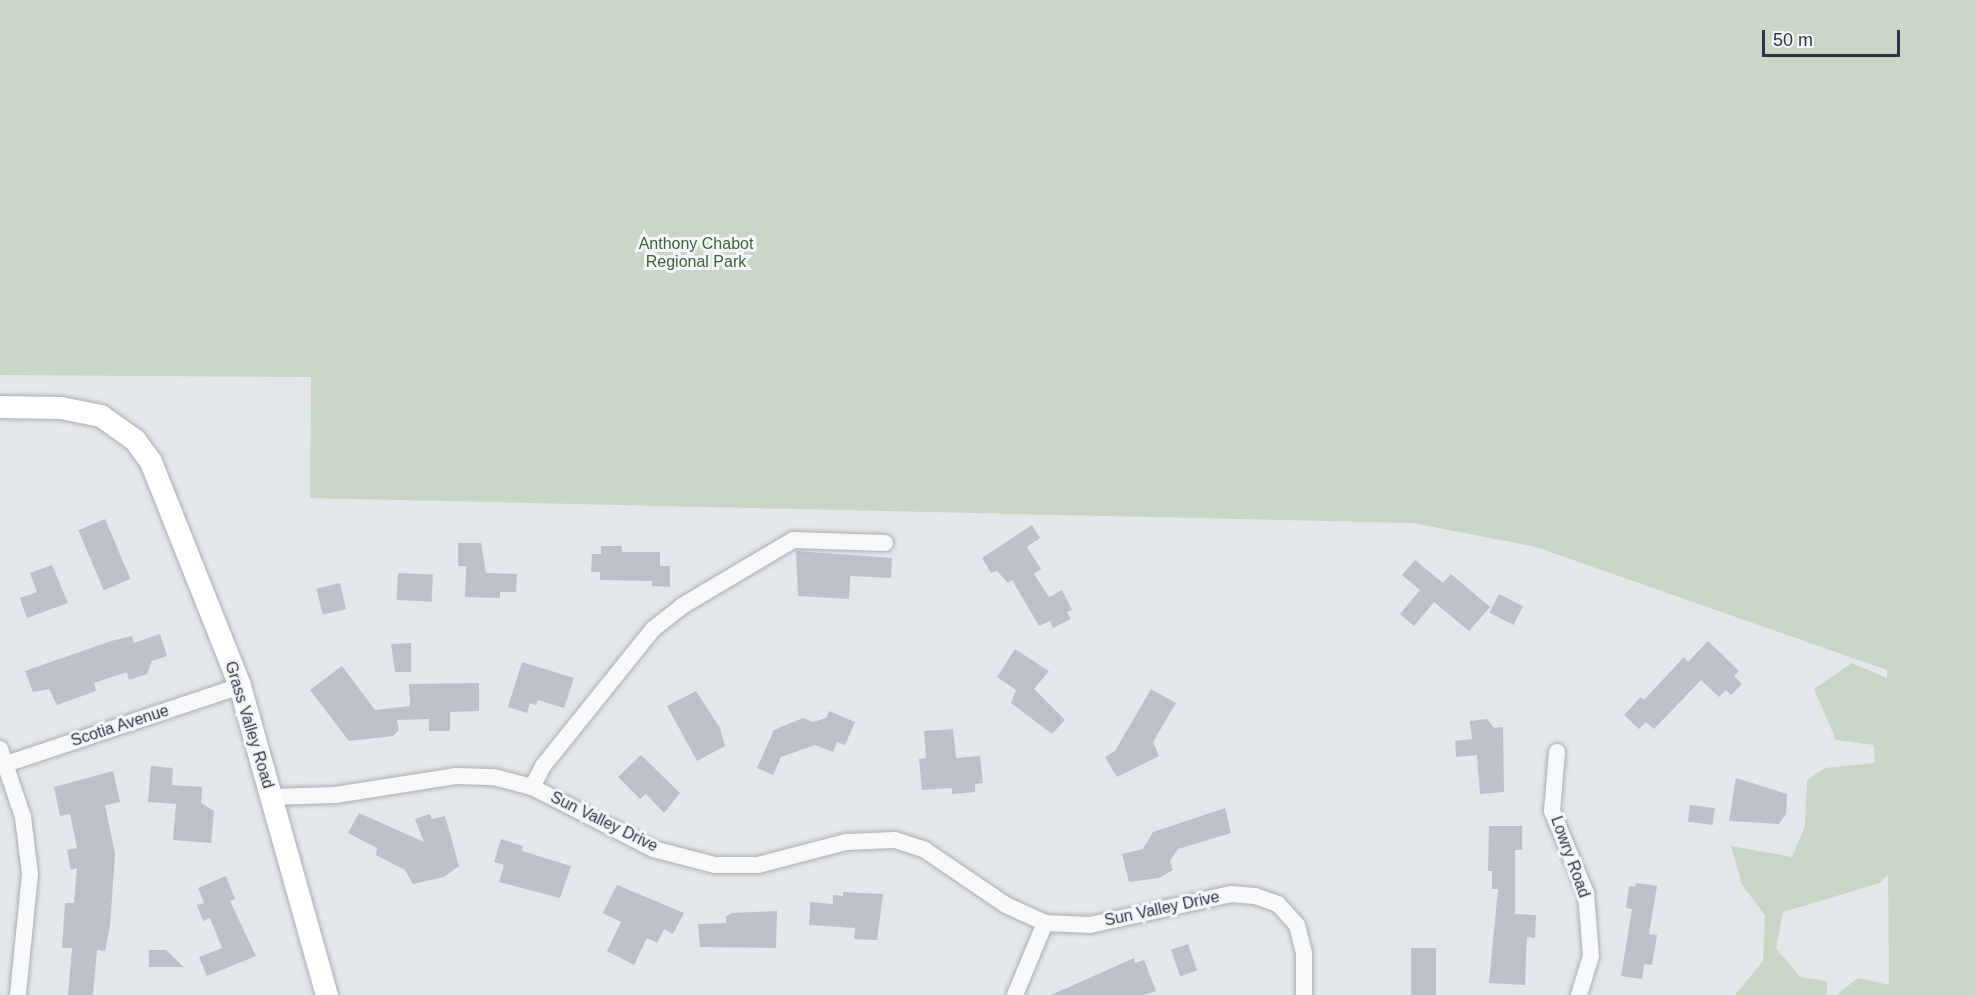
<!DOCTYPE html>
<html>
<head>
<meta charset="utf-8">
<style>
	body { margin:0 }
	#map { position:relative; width:1975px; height:995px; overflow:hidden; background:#e4e7ec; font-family:Arial,sans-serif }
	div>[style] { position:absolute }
	.green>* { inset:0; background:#c9d6c5 }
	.building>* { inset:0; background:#bbc0ca; transform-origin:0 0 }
	.roads { filter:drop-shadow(0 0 2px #a9aeb7) drop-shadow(0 0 2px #a9aeb7) }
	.minor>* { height:16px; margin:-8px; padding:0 8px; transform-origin:8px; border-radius:8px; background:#f7f8fa }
	.secondary>* { height:22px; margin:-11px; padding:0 11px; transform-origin:11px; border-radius:11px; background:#fff }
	span { translate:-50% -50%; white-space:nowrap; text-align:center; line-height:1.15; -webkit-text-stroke:6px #f4f6f9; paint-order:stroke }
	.park-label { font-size:16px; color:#3f6138 }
	.street-label { font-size:16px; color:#2b3445 }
	.scale { position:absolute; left:1762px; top:30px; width:138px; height:27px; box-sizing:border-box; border:3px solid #2b3445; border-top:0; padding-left:8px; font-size:18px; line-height:21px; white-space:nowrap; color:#2b3445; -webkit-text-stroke:4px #f4f6f9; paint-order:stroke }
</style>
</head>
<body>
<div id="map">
	<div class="green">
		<div style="clip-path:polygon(0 0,1975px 0,1975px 995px,1836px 995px,1858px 978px,1889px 985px,1888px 875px,1880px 883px,1783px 912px,1776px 948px,1800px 977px,1827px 981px,1827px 995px,1735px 995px,1763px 961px,1765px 915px,1742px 885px,1731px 846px,1792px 857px,1805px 826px,1807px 780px,1825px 768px,1875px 763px,1874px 745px,1836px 740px,1814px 689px,1852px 663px,1887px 678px,1887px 670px,1536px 547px,1413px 523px,310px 498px,311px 377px,0 375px)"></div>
	</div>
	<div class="building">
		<div style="left:105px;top:519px;width:65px;height:29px;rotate:67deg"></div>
		<div style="clip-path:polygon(1032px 525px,1040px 538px,1027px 547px,1041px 569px,1034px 574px,1049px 597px,1062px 590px,1072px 610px,1067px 612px,1071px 619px,1053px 628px,1050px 621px,1039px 626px,1012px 580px,1008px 583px,997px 571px,991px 573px,982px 558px)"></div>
		<div style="clip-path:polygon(458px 543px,481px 543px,486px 573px,517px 574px,516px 592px,500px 592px,500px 598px,465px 597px,466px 566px,458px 566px)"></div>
		<div style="clip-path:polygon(601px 546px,622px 546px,622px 552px,660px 552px,660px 566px,670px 566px,670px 587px,652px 586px,652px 581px,600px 580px,600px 572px,591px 572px,592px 554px,601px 554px)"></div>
		<div style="clip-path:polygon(796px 551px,892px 558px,891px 578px,850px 576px,849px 599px,798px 596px)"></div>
		<div style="clip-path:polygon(1415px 560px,1443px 583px,1451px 574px,1490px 607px,1469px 631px,1434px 602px,1414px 626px,1400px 614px,1420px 590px,1402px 575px)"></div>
		<div style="clip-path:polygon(52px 565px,68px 603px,27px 618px,20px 598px,37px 592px,30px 573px)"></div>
		<div style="left:398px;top:573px;width:35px;height:27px;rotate:3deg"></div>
		<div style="left:340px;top:583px;width:27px;height:24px;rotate:77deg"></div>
		<div style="left:1499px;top:594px;width:27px;height:21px;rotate:27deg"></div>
		<div style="clip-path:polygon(160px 634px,167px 656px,152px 661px,147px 674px,129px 680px,127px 672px,94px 683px,96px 691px,57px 705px,49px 689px,33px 692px,25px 671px,111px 641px,132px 636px,134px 643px)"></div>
		<div style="clip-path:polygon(1708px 641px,1739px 671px,1734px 676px,1742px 684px,1731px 695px,1726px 690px,1719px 697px,1701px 680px,1654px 729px,1646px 722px,1639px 729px,1624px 715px,1641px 697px,1644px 700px,1684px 657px,1688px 662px)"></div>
		<div style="clip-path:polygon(411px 643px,411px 672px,395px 672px,391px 644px)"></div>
		<div style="clip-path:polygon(1015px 649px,1049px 671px,1034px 689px,1065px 720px,1052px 734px,1011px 703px,1016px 690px,997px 677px)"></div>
		<div style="clip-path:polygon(522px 662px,574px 678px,564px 708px,538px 700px,536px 705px,530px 703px,527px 713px,508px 707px)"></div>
		<div style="clip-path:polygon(342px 666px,375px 710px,410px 706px,409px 684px,479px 683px,479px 711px,450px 712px,450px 731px,429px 731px,429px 719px,397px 720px,399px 730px,393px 736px,349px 741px,310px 690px)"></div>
		<div style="clip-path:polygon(1151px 689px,1176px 703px,1153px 742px,1159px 756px,1117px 777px,1105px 757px,1115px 751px)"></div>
		<div style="clip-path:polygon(696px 691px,720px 728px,725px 746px,697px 761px,667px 706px)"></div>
		<div style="clip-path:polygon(829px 711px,855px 722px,845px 745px,837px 742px,833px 752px,815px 745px,781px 757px,773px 775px,757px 768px,774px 730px,803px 718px,813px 722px,826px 718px)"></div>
		<div style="clip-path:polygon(1487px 719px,1494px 728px,1503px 727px,1504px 792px,1480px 794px,1477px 755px,1456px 757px,1455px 741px,1472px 739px,1470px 721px)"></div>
		<div style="clip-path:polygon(953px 729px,956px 758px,980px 756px,983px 783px,975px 784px,975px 792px,952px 794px,952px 788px,922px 790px,919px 759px,926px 758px,924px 731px)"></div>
		<div style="clip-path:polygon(641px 755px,680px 793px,664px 813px,646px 794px,640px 799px,618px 777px)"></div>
		<div style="clip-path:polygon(151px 766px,173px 768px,172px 785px,202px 787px,201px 803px,214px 811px,211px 843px,173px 840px,176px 804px,148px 802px)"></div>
		<div style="clip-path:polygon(113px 771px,120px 802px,105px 805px,115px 854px,110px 926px,105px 951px,97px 950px,93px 995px,68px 995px,72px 948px,62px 948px,65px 903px,74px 903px,77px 868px,71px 870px,67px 850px,77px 848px,70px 814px,60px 816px,54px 787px)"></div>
		<div style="clip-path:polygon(1736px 778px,1787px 794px,1786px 814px,1779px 824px,1729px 821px)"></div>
		<div style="left:1690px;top:805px;width:25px;height:17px;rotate:7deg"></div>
		<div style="clip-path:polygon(1225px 808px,1231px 833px,1178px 849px,1170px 861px,1173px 870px,1159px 878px,1129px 882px,1122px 854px,1143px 849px,1153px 832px)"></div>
		<div style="clip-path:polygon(359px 813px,424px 842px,415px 819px,430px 814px,432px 819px,445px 816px,459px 866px,444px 877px,413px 884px,405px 870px,376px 855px,377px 848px,348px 833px)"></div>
		<div style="clip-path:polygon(1489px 826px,1522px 826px,1522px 850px,1515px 850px,1515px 914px,1536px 915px,1535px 938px,1527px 937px,1525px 985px,1489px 983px,1498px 889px,1492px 889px,1492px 871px,1488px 871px)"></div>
		<div style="clip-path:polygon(501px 839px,523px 846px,522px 851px,571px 866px,560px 898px,499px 882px,504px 865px,494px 862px)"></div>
		<div style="clip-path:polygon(226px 876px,235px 899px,230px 901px,256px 956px,207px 976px,199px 957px,222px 948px,210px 918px,203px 921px,197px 905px,204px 903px,198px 888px)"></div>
		<div style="clip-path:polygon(1636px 883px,1657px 886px,1649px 934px,1657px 935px,1652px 965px,1644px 964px,1642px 979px,1621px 976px,1632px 909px,1626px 908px,1629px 886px,1635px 887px)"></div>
		<div style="clip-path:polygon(617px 885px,684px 913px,673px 934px,664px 929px,657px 943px,647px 938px,634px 965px,607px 951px,621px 922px,603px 913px)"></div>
		<div style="clip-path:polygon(843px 892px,883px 894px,877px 940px,854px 939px,855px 928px,809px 925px,810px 902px,833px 904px,833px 895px,843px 896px)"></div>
		<div style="clip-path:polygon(777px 911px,776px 948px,700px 947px,698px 924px,726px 923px,726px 916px,732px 913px)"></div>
		<div style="left:1188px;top:944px;width:28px;height:18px;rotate:71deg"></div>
		<div style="left:1411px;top:948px;width:25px;height:47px"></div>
		<div style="clip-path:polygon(149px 950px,166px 950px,184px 967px,149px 967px)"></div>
		<div style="clip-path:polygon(1134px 958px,1135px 963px,1144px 960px,1156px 991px,1144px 995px,1051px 995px)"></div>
	</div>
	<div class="roads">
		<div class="minor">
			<div style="left:0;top:749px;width:72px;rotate:71.3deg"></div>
			<div style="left:23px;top:817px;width:57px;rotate:83deg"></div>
			<div style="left:30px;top:874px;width:122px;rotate:95.7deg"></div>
			<div style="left:1557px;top:752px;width:59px;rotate:94.8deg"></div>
			<div style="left:1552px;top:811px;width:89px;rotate:67.5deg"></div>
			<div style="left:1586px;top:893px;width:63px;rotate:85.5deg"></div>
			<div style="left:1591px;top:956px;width:41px;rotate:107.1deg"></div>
			<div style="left:0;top:766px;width:253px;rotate:-18.4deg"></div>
			<div style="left:532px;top:787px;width:24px;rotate:-62deg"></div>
			<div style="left:543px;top:766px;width:176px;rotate:-51.2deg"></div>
			<div style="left:653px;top:629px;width:37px;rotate:-38deg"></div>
			<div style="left:682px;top:606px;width:129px;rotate:-30.7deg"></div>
			<div style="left:793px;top:540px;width:92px;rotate:1.9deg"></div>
			<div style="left:270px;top:797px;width:65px;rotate:-1.8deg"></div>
			<div style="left:335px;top:795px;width:122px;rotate:-8.9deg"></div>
			<div style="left:456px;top:776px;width:38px;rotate:2deg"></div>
			<div style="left:494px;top:777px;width:39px;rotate:15deg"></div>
			<div style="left:532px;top:787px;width:136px;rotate:27.1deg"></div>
			<div style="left:653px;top:849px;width:64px;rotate:14.5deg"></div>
			<div style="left:715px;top:865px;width:43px"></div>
			<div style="left:758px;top:865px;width:91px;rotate:-14.6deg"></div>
			<div style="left:846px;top:842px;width:49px;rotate:-2.3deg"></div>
			<div style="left:895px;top:840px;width:32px;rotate:18deg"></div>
			<div style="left:925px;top:850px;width:98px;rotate:34.2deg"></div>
			<div style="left:1006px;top:905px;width:43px;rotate:24.8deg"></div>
			<div style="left:1045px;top:923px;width:45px;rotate:2.5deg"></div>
			<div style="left:1090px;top:925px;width:144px;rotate:-12.4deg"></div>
			<div style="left:1231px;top:894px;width:24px;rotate:5deg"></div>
			<div style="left:1255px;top:896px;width:24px;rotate:19deg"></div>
			<div style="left:1278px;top:904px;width:28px;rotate:48deg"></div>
			<div style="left:1297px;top:925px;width:30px;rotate:76deg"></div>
			<div style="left:1304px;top:954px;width:41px;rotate:90deg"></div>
			<div style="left:1015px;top:995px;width:78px;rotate:-67.4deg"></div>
		</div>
		<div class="secondary">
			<div style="left:0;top:407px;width:61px;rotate:0.9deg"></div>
			<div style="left:61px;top:408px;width:41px;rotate:11.3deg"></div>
			<div style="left:101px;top:416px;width:42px;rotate:35.2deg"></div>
			<div style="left:135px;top:440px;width:27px;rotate:54deg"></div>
			<div style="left:151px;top:462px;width:241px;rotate:68.3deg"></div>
			<div style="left:240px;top:686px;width:321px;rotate:74.3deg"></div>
		</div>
	</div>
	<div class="park-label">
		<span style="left:696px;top:253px">Anthony Chabot<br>Regional Park</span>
	</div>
	<div class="street-label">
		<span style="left:249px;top:725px;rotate:73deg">Grass Valley Road</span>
		<span style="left:120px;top:726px;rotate:-18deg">Scotia Avenue</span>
		<span style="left:604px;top:822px;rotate:26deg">Sun Valley Drive</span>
		<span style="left:1570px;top:857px;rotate:70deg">Lowry Road</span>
		<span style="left:1162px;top:909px;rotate:-12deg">Sun Valley Drive</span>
	</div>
	<div class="scale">50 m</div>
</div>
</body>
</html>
